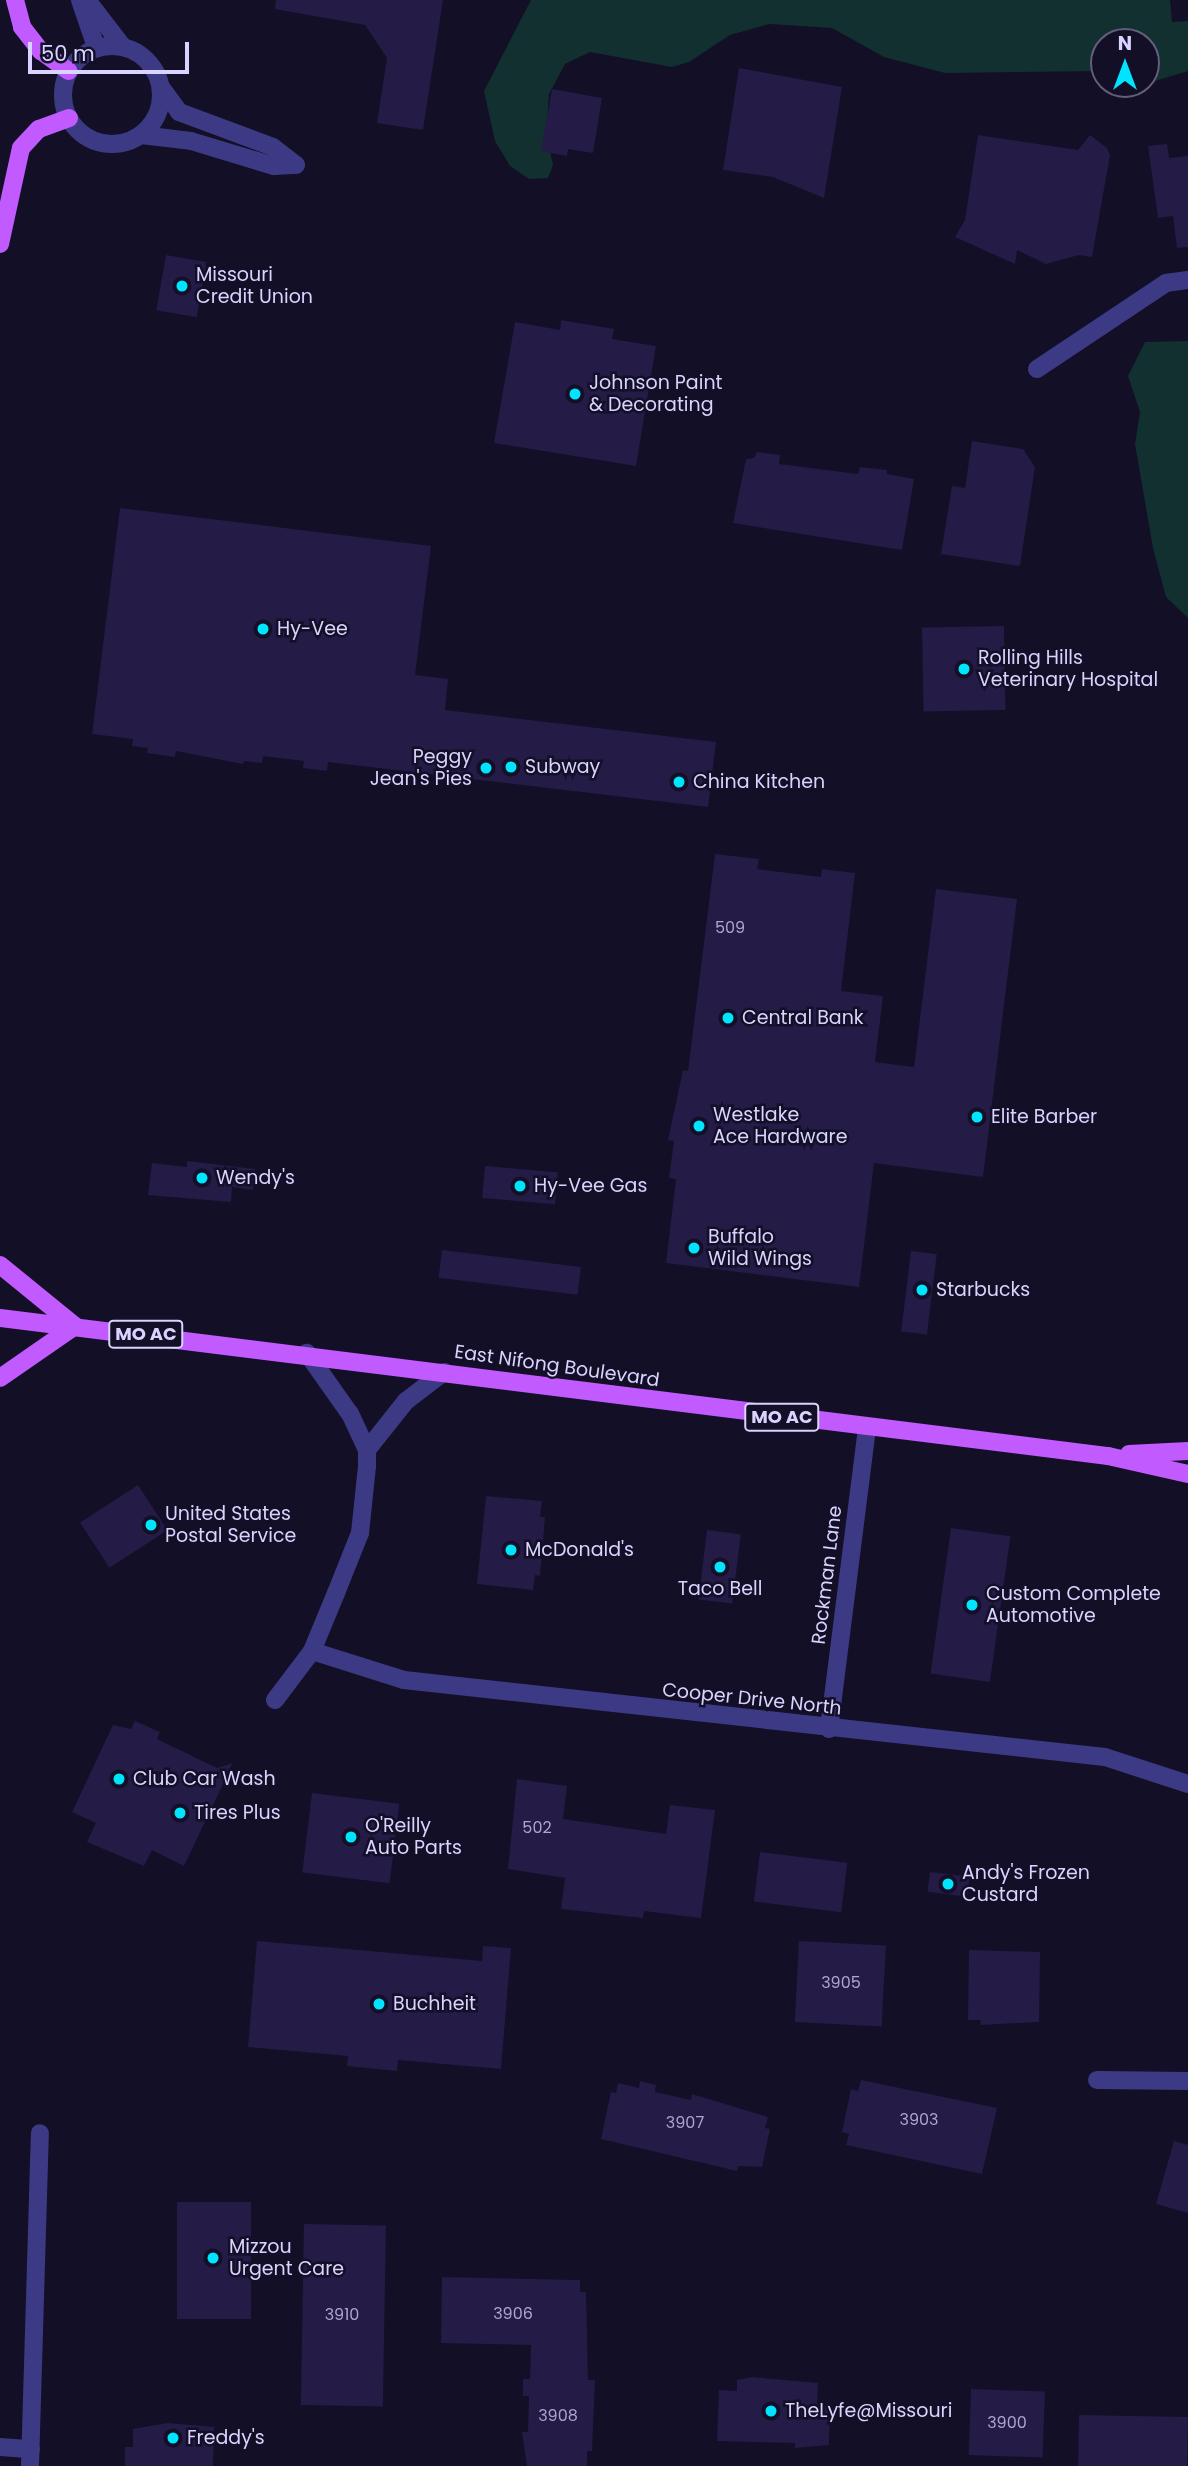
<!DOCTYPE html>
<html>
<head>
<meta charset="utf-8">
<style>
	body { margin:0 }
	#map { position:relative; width:1188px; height:2466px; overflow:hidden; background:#130f26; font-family:Poppins,sans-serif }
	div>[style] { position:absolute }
	.green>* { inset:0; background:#12302f }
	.building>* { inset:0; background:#241b47; transform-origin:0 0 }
	.street>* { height:18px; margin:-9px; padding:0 9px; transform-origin:9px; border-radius:9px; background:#3d3a85 }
	.street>.ring { margin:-9px; padding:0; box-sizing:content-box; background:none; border:18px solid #3d3a85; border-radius:50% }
	.primary>* { height:18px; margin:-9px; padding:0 9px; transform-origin:9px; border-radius:9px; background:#c25bff }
	.dots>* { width:19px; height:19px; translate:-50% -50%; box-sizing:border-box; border:4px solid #130f26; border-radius:50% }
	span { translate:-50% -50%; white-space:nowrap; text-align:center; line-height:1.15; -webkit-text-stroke:5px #130f26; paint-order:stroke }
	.number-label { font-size:16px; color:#aca6d1 }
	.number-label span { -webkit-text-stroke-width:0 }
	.shield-label span { padding:2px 5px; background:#130f26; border:2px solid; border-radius:5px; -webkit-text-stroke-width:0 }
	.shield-label { font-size:18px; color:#d9d4ff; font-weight:700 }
	.poi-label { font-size:19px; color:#d9d4ff }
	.left { translate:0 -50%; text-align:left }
	.right { translate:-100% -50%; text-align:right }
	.street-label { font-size:19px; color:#d9d4ff }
	.north { position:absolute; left:1090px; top:28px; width:70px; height:70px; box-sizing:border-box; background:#130f26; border:2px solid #625e7d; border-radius:50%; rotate:0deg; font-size:19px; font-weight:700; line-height:28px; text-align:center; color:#d9d4ff }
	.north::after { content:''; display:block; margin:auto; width:24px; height:32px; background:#00e5ff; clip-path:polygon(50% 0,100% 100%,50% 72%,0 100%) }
	.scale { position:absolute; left:28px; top:42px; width:161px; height:32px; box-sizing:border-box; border:4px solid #d9d4ff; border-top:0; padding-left:9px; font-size:21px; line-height:24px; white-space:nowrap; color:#d9d4ff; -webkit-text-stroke:5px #130f26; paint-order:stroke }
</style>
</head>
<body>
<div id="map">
	<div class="green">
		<div style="clip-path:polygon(531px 0,1170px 0,1172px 22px,1188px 21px,1188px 71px,1155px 81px,1146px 78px,1146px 42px,1104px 42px,1104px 71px,945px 73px,884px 57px,832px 28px,769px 24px,730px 35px,689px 62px,672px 67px,590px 52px,565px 64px,549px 94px,546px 134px,553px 165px,548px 178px,529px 179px,510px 166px,495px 141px,484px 91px)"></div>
		<div style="clip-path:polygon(1188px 341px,1188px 618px,1166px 597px,1153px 548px,1135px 444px,1140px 412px,1128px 376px,1145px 342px)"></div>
	</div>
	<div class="building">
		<div style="clip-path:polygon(276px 0,443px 0,423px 130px,377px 123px,387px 58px,365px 25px,275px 9px)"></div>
		<div style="clip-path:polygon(739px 68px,842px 87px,824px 198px,773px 177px,723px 170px)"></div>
		<div style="clip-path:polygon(552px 89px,602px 98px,593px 153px,568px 149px,567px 156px,541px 151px)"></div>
		<div style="clip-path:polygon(978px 135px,1078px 150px,1090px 135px,1107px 148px,1110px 155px,1092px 257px,1079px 255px,1046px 264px,1017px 250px,1015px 264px,955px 237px,965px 220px)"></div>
		<div style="clip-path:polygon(1167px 144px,1169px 158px,1188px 156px,1188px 247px,1177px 248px,1173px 216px,1158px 218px,1148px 146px)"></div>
		<div style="left:166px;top:255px;width:41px;height:56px;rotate:10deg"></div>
		<div style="clip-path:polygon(561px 320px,614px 329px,612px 339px,656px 346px,636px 466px,494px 443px,515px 322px,560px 330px)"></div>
		<div style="clip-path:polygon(972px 441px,1023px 449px,1035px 467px,1020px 566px,941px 554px,952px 486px,965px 488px)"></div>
		<div style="clip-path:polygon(757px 452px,780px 455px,779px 464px,858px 474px,860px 467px,887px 470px,887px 474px,914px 479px,902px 550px,733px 523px,746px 459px,754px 458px)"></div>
		<div style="clip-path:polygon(120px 508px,431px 546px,415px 675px,448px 679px,445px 710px,716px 742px,708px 807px,328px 762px,327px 771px,303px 768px,304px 761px,263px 756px,262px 763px,244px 761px,243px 764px,176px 751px,175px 757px,147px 753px,148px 748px,132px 746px,133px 739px,92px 734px)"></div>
		<div style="left:1004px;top:626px;width:84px;height:82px;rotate:89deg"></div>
		<div style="clip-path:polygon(715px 854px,759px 859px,757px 869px,821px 877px,822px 869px,855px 873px,841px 991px,883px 996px,875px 1062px,914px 1067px,936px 889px,1017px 899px,983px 1177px,874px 1163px,859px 1287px,666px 1263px,676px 1179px,669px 1178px,674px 1141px,668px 1140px,683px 1070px,688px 1071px)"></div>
		<div style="clip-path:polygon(187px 1161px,255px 1169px,253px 1190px,232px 1187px,231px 1202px,148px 1195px,152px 1163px,187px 1167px)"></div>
		<div style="left:485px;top:1166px;width:73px;height:32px;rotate:5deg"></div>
		<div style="left:442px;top:1250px;width:140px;height:28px;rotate:7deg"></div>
		<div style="left:911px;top:1251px;width:26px;height:81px;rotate:7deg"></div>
		<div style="left:138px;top:1485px;width:54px;height:69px;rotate:57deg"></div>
		<div style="clip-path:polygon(486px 1496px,542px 1501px,540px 1517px,545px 1517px,540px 1576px,535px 1575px,533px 1590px,477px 1584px)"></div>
		<div style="left:951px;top:1528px;width:60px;height:147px;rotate:8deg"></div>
		<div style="left:707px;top:1530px;width:34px;height:70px;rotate:7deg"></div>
		<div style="clip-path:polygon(135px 1721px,160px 1732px,157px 1739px,217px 1768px,233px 1763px,184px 1866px,152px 1850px,144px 1866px,87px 1842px,96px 1823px,72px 1812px,113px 1725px,131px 1729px)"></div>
		<div style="clip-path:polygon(517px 1779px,567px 1786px,563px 1819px,666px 1834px,670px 1805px,715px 1810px,701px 1918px,644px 1911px,643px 1918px,561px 1909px,565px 1878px,508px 1869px)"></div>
		<div style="left:312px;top:1793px;width:88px;height:80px;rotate:7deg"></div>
		<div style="left:760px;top:1852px;width:88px;height:50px;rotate:7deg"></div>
		<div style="left:930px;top:1872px;width:40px;height:20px;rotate:7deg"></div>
		<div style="clip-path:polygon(257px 1941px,482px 1961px,483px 1946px,511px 1948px,501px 2069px,398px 2060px,397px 2071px,347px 2066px,348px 2056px,248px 2047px)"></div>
		<div style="left:799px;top:1941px;width:87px;height:81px;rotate:3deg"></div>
		<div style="clip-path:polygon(969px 1950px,1040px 1952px,1039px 2022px,980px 2025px,981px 2020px,968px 2020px)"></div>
		<div style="clip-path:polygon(861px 2080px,997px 2108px,982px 2174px,846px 2145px,849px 2134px,842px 2132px,851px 2089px,858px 2091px)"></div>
		<div style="clip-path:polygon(640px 2081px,656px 2085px,655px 2092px,691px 2100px,692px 2094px,768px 2117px,765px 2128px,770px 2129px,762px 2167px,738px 2166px,737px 2171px,601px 2139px,611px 2092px,616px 2093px,618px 2083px,639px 2088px)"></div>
		<div style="clip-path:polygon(1174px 2141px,1188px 2145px,1188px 2213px,1156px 2204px)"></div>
		<div style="left:177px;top:2202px;width:74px;height:117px"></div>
		<div style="left:304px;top:2224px;width:82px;height:181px;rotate:1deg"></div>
		<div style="clip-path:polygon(442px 2277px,580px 2280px,580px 2292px,586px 2292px,588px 2380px,595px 2380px,592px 2451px,587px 2451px,587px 2466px,527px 2466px,522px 2432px,528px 2432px,529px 2396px,523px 2396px,523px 2379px,530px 2379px,531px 2345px,441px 2343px)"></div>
		<div style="clip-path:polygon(752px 2377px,818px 2383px,817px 2404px,830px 2404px,829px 2445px,795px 2448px,795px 2443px,717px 2441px,719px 2390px,737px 2391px,737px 2380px)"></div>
		<div style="left:971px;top:2389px;width:74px;height:66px;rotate:2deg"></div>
		<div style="left:1079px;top:2415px;width:109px;height:51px;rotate:1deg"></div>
		<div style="clip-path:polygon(167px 2423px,214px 2427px,213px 2466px,125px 2466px,125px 2447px,133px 2447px,133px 2429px)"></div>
	</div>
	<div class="street">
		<div style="left:80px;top:0;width:50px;rotate:71.2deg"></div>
		<div style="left:87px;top:0;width:59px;rotate:52.5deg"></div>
		<div class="ring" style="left:63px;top:46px;width:80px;height:80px"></div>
		<div style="left:161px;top:87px;width:31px;rotate:54deg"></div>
		<div style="left:179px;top:112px;width:100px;rotate:20.4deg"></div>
		<div style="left:273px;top:147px;width:29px;rotate:38deg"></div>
		<div style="left:141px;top:135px;width:50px;rotate:6.8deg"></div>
		<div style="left:191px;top:141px;width:87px;rotate:16.8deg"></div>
		<div style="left:274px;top:166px;width:22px;rotate:-3deg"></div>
		<div style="left:1037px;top:369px;width:155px;rotate:-33.7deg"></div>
		<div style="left:1166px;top:283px;width:22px;rotate:-8deg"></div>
		<div style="left:367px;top:1450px;width:63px;rotate:-51.5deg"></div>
		<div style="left:406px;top:1401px;width:48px;rotate:-37.3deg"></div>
		<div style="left:312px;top:1651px;width:96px;rotate:17.5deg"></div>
		<div style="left:404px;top:1680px;width:705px;rotate:6.27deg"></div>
		<div style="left:1105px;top:1757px;width:87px;rotate:18deg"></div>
		<div style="left:275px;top:1700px;width:61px;rotate:-52.9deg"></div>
		<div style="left:312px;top:1651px;width:63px;rotate:-67.5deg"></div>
		<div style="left:336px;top:1593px;width:65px;rotate:-68.2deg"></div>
		<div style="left:360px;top:1533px;width:67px;rotate:-84deg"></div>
		<div style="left:367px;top:1466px;width:16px;rotate:-90deg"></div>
		<div style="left:367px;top:1450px;width:40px;rotate:-115deg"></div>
		<div style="left:350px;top:1414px;width:75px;rotate:-125.2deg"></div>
		<div style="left:829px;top:1729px;width:304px;rotate:-82.8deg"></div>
		<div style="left:1097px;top:2080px;width:91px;rotate:0.6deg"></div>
		<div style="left:0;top:2447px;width:31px;rotate:4deg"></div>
		<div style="left:30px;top:2466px;width:333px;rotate:-88.3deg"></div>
	</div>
	<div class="primary">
		<div style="left:15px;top:0;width:28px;rotate:75deg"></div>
		<div style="left:22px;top:27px;width:31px;rotate:52deg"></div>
		<div style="left:41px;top:51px;width:34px;rotate:36deg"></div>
		<div style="left:0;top:244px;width:98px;rotate:-77.7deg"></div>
		<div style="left:21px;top:148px;width:26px;rotate:-47deg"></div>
		<div style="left:39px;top:129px;width:32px;rotate:-20deg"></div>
		<div style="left:0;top:1265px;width:97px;rotate:39.1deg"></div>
		<div style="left:75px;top:1326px;width:91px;rotate:145.3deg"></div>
		<div style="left:0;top:1318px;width:1117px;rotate:7.1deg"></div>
		<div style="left:1108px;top:1456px;width:82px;rotate:12.7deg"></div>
		<div style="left:1129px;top:1454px;width:59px;rotate:-2.9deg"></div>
	</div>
	<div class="dots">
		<div style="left:182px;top:286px;background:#00e5ff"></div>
		<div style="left:575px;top:394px;background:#00e5ff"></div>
		<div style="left:263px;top:629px;background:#00e5ff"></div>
		<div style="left:964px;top:669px;background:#00e5ff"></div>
		<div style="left:511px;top:767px;background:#00e5ff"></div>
		<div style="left:486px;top:768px;background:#00e5ff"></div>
		<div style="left:679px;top:782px;background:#00e5ff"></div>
		<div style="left:728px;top:1018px;background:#00e5ff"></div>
		<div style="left:977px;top:1117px;background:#00e5ff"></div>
		<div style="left:699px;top:1126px;background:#00e5ff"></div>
		<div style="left:202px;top:1178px;background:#00e5ff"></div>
		<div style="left:520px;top:1186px;background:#00e5ff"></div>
		<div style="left:694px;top:1248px;background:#00e5ff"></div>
		<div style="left:922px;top:1290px;background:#00e5ff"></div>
		<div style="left:151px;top:1525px;background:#00e5ff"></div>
		<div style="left:511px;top:1550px;background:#00e5ff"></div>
		<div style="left:720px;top:1567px;background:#00e5ff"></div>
		<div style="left:972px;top:1605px;background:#00e5ff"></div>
		<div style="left:119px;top:1779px;background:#00e5ff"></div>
		<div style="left:180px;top:1813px;background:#00e5ff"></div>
		<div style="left:351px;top:1837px;background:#00e5ff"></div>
		<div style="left:948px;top:1884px;background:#00e5ff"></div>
		<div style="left:379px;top:2004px;background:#00e5ff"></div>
		<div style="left:213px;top:2258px;background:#00e5ff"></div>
		<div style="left:771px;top:2411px;background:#00e5ff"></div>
		<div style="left:173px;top:2438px;background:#00e5ff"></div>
	</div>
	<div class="number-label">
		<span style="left:730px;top:928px">509</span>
		<span style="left:537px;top:1828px">502</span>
		<span style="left:841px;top:1983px">3905</span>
		<span style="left:919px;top:2120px">3903</span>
		<span style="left:685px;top:2123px">3907</span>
		<span style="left:513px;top:2314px">3906</span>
		<span style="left:342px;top:2315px">3910</span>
		<span style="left:558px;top:2416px">3908</span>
		<span style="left:1007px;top:2423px">3900</span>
	</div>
	<div class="shield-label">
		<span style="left:146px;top:1334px">MO AC</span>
		<span style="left:782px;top:1417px">MO AC</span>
	</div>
	<div class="poi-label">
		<span class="left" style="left:196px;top:286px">Missouri<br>Credit Union</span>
		<span class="left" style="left:589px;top:394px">Johnson Paint<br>&amp; Decorating</span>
		<span class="left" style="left:277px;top:629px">Hy-Vee</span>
		<span class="left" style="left:978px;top:669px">Rolling Hills<br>Veterinary Hospital</span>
		<span class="right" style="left:472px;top:768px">Peggy<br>Jean's Pies</span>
		<span class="left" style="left:525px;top:767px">Subway</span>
		<span class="left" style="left:693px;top:782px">China Kitchen</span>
		<span class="left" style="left:742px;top:1018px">Central Bank</span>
		<span class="left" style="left:713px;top:1126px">Westlake<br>Ace Hardware</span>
		<span class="left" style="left:991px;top:1117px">Elite Barber</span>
		<span class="left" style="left:216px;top:1178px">Wendy's</span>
		<span class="left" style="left:534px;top:1186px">Hy-Vee Gas</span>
		<span class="left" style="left:708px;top:1248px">Buffalo<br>Wild Wings</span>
		<span class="left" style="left:936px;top:1290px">Starbucks</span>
		<span class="left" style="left:165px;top:1525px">United States<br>Postal Service</span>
		<span class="left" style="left:525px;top:1550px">McDonald's</span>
		<span style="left:720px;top:1589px">Taco Bell</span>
		<span class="left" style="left:986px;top:1605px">Custom Complete<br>Automotive</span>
		<span class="left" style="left:133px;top:1779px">Club Car Wash</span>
		<span class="left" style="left:194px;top:1813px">Tires Plus</span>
		<span class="left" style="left:365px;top:1837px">O'Reilly<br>Auto Parts</span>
		<span class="left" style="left:962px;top:1884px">Andy's Frozen<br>Custard</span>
		<span class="left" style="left:393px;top:2004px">Buchheit</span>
		<span class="left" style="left:229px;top:2258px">Mizzou<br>Urgent Care</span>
		<span class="left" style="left:785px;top:2411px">TheLyfe@Missouri</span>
		<span class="left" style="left:187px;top:2438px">Freddy's</span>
	</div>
	<div class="street-label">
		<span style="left:557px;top:1366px;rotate:8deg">East Nifong Boulevard</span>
		<span style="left:827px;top:1575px;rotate:-83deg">Rockman Lane</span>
		<span style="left:752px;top:1699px;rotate:6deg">Cooper Drive North</span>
	</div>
	<div class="north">N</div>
	<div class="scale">50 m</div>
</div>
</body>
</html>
